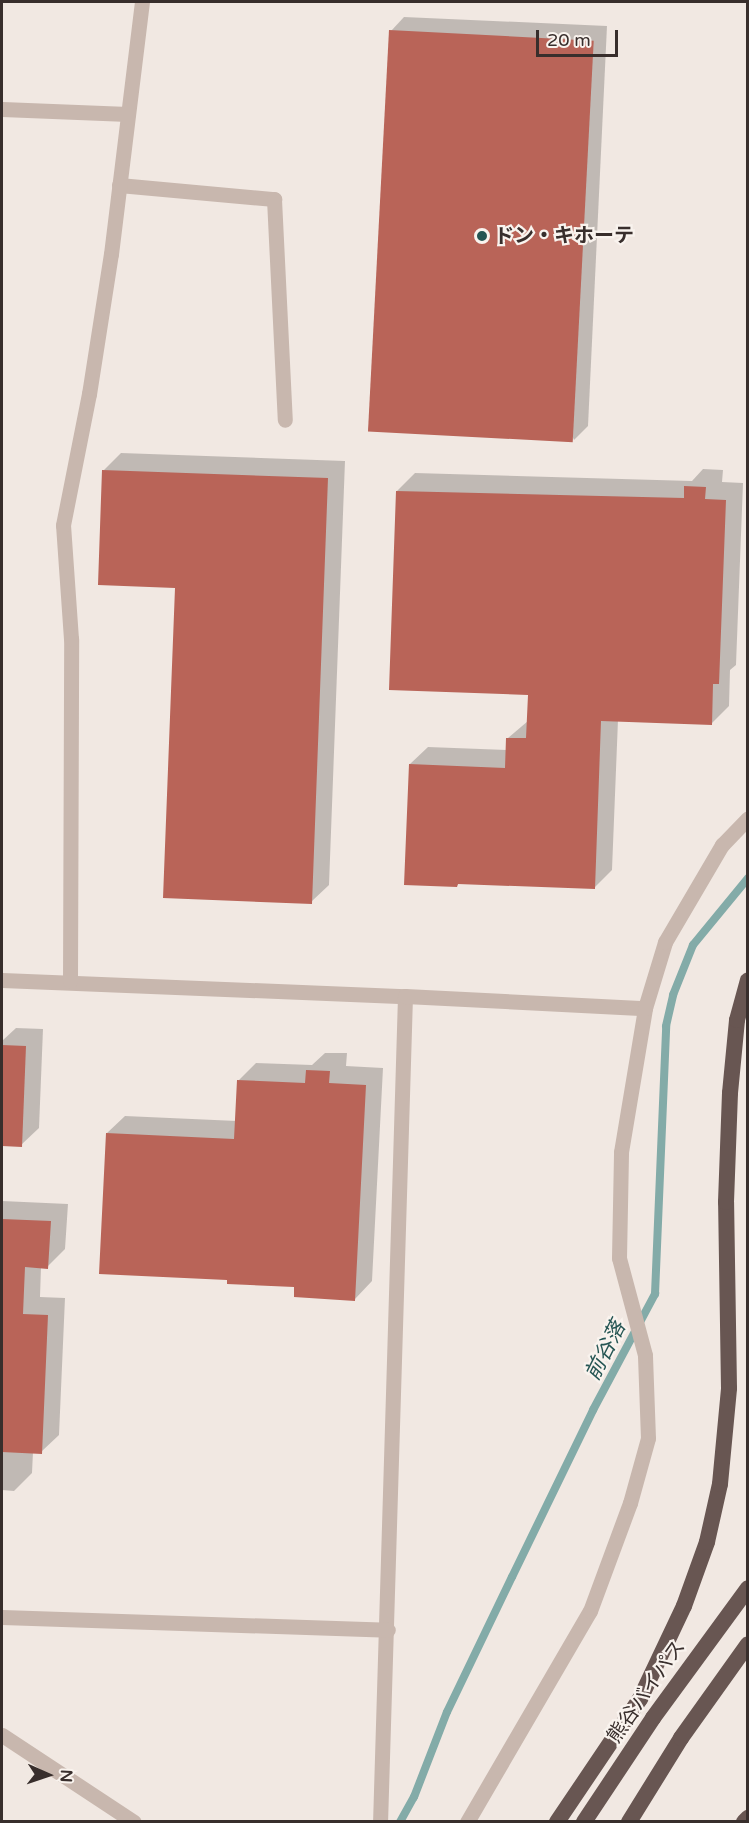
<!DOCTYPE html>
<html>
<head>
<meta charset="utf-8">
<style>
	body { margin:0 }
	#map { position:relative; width:749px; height:1823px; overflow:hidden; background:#f1e8e2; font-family:"Varela Round","Noto Sans JP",sans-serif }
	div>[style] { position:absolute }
	.shadow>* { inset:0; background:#0003 }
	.stream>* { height:8px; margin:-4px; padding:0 4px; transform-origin:4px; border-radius:4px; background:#83aba8 }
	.building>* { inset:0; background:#b96458; transform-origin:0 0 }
	.minor>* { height:15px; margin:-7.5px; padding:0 7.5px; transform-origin:7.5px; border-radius:7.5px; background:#c8b7ae }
	.tertiary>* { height:15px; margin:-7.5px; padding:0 7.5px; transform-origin:7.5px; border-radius:7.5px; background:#c8b7ae }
	.trunk>* { height:16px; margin:-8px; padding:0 8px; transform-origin:8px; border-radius:8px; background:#685652 }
	.dots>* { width:16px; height:16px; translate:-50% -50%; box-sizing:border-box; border:3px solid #f9f3ee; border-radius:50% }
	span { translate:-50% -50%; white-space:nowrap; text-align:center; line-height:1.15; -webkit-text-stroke:4.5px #f9f3ee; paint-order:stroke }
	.poi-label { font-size:20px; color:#382e2c; font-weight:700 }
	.left { translate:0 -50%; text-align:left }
	.street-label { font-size:20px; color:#382e2c }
	.water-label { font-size:21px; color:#255553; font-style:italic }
	.frame { position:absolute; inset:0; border:3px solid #382e2c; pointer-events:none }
	.north { position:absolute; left:18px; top:1745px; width:60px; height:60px; -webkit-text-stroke:4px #f9f3ee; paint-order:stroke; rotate:93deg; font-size:16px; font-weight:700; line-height:24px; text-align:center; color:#382e2c }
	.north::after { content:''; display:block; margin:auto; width:21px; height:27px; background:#382e2c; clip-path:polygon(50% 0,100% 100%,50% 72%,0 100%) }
	.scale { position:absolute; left:536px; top:30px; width:82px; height:27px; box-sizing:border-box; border:3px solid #382e2c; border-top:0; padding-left:8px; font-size:18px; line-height:21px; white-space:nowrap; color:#382e2c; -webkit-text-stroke:4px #f9f3ee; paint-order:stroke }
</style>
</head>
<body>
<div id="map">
	<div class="shadow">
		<div style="clip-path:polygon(404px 17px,607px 26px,588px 426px,574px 440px,391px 31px)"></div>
		<div style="clip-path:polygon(121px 453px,345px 461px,329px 885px,311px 902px,176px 586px,104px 470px)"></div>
		<div style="clip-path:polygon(703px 469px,723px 470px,722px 482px,743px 483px,736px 665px,730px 670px,729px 706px,711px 724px,618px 720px,612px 870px,594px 888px,460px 883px,457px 885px,410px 764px,428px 747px,507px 750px,508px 738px,528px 721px,529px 693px,397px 491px,415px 473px,692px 481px)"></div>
		<div style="clip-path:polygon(16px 1028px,43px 1029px,39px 1128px,21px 1145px,2px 1144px,2px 1041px)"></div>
		<div style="clip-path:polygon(325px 1053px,347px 1053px,346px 1066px,383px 1068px,372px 1281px,355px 1299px,296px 1286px,229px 1278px,107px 1133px,125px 1116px,237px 1121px,239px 1080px,256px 1063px,312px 1065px)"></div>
		<div style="clip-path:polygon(2px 1201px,68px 1204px,65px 1249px,47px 1267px,41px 1267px,40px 1297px,65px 1298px,59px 1435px,41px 1452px,33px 1452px,32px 1473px,14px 1491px,2px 1490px)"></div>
	</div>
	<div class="stream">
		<div style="left:400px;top:1822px;width:29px;rotate:-61deg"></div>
		<div style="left:414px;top:1797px;width:91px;rotate:-68.8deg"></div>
		<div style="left:447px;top:1712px;width:150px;rotate:-64.3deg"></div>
		<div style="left:512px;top:1577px;width:186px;rotate:-64.1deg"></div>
		<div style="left:593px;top:1410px;width:132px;rotate:-61.9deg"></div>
		<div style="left:655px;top:1294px;width:268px;rotate:-87.6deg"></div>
		<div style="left:666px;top:1026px;width:32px;rotate:-77deg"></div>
		<div style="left:673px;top:995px;width:54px;rotate:-68.2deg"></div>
		<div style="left:693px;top:945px;width:87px;rotate:-50.6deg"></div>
	</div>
	<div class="building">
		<div style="left:389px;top:30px;width:205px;height:402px;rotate:3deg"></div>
		<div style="clip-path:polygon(102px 470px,328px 478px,312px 904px,163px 898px,175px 588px,98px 585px)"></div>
		<div style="clip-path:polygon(684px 486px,706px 487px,705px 499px,726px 500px,719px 684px,713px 684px,712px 725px,601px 721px,595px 889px,458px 884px,457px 887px,404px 885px,409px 764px,505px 768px,506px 738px,526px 738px,528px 695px,389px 690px,396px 491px,684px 498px)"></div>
		<div style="clip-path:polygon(2px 1045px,26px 1046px,22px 1147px,2px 1146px)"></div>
		<div style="clip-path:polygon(306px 1070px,330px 1071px,329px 1083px,366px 1085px,355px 1301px,294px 1297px,294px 1287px,227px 1284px,227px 1280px,99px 1274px,106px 1133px,234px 1139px,237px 1080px,305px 1083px)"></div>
		<div style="clip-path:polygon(2px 1219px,51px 1221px,48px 1269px,25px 1267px,23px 1314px,48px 1315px,42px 1454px,2px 1452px)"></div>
	</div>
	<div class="minor">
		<div style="left:2px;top:109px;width:126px;rotate:2.3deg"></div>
		<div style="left:119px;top:185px;width:156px;rotate:5.2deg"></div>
		<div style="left:274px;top:199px;width:221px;rotate:87.2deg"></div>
		<div style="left:2px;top:980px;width:403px;rotate:2.3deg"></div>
		<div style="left:405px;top:996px;width:826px;rotate:91.73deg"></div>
		<div style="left:70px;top:981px;width:342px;rotate:-89.8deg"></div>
		<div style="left:71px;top:639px;width:114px;rotate:-94deg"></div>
		<div style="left:63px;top:525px;width:134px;rotate:-78.8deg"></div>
		<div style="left:89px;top:394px;width:142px;rotate:-81.1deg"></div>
		<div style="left:111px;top:254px;width:254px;rotate:-83deg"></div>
		<div style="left:405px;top:996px;width:240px;rotate:2.9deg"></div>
		<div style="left:2px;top:1617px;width:386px;rotate:1.9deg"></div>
		<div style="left:467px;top:1822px;width:244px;rotate:-59.8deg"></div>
		<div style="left:590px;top:1611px;width:115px;rotate:-69.7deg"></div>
		<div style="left:630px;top:1503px;width:67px;rotate:-74.5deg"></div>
		<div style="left:648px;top:1438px;width:83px;rotate:-92.1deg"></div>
		<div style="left:645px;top:1355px;width:100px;rotate:-105deg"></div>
		<div style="left:619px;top:1258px;width:106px;rotate:-88.9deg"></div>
		<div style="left:621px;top:1152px;width:146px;rotate:-80.5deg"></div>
		<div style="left:645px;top:1008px;width:69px;rotate:-73.1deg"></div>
		<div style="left:665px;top:942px;width:113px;rotate:-59.6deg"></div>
		<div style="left:722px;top:845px;width:37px;rotate:-46deg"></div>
	</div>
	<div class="tertiary">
		<div style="left:2px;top:1735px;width:158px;rotate:33.4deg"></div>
	</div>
	<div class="trunk">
		<div style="left:557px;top:1822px;width:148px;rotate:-56deg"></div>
		<div style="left:640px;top:1699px;width:103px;rotate:-64.7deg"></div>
		<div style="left:684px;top:1606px;width:68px;rotate:-70.2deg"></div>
		<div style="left:707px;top:1542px;width:59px;rotate:-77.4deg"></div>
		<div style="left:720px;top:1484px;width:96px;rotate:-84.6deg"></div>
		<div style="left:729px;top:1388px;width:186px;rotate:-90.9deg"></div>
		<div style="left:726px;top:1202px;width:109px;rotate:-87.9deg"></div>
		<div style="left:730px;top:1093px;width:73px;rotate:-84.5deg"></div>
		<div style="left:737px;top:1020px;width:41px;rotate:-74.6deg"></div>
		<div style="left:584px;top:1822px;width:125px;rotate:-56.4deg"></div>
		<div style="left:653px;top:1718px;width:161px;rotate:-53.8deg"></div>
		<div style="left:629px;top:1822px;width:99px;rotate:-58.2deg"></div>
		<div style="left:681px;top:1738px;width:115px;rotate:-54.5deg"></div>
		<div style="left:744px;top:1822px;width:6px;rotate:-45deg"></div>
	</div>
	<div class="dots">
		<div style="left:482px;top:236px;background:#255553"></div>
	</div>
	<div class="poi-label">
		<span class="left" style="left:494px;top:236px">ドン・キホーテ</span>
	</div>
	<div class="street-label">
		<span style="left:647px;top:1692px;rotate:-55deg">熊谷バイパス</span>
	</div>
	<div class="water-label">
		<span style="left:606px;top:1351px;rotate:-63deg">前谷落</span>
	</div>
	<div class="frame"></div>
	<div class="north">N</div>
	<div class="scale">20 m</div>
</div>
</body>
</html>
